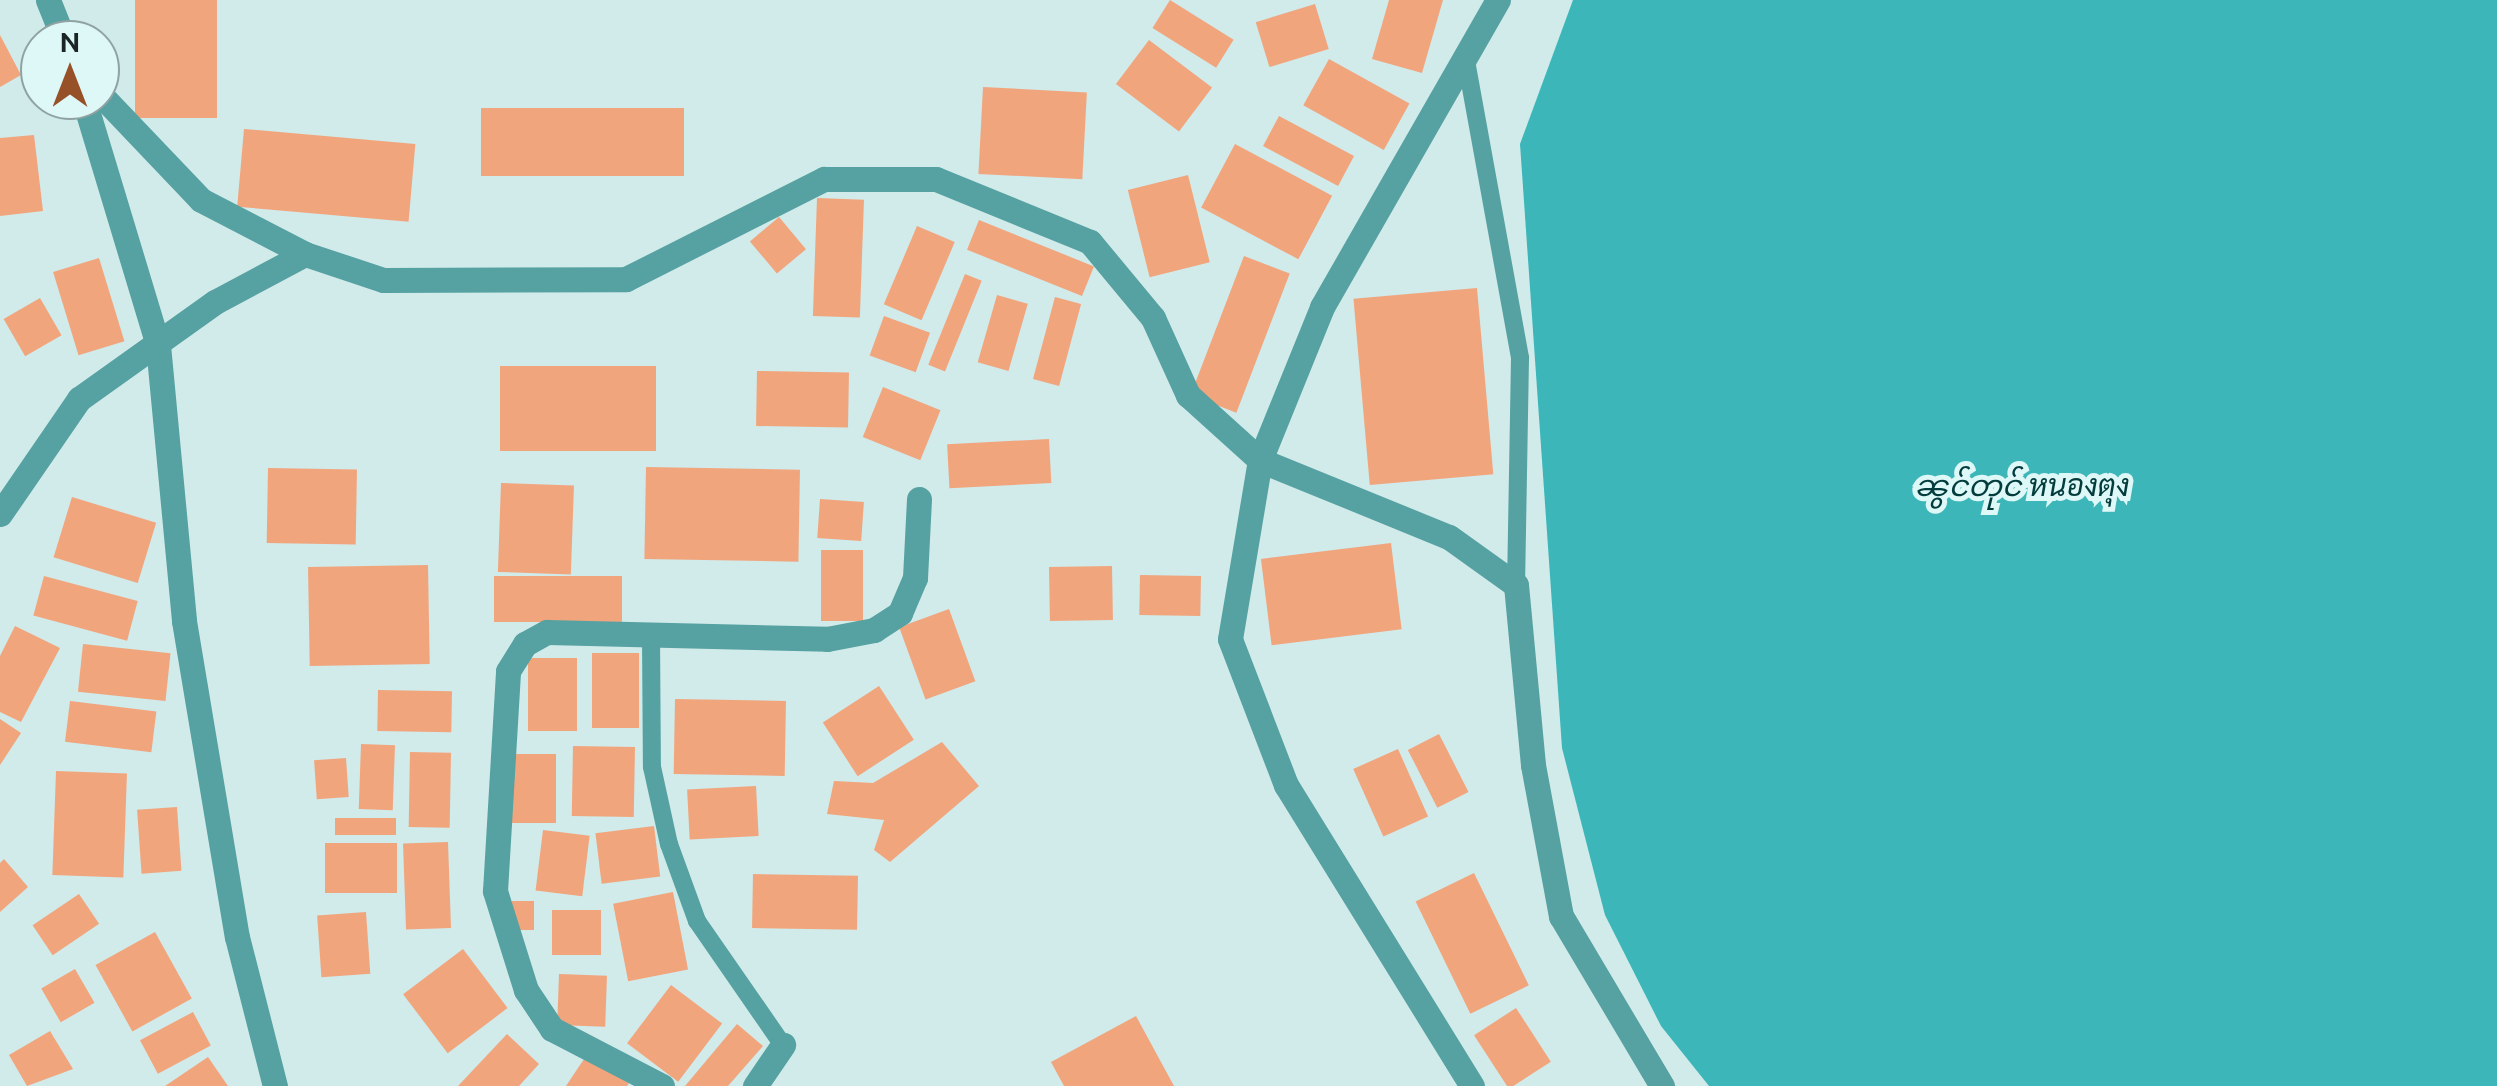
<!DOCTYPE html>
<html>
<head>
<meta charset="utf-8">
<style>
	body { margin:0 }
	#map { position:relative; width:2497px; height:1086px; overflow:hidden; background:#d1eaea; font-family:Ubuntu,"Noto Sans Myanmar",Sarabun,sans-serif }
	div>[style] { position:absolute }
	.water>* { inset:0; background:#3cb6b8 }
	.building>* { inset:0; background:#f1a57d; transform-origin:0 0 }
	.lane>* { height:18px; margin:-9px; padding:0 9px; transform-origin:9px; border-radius:9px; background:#56a1a1 }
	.street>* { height:25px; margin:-12.5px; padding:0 12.5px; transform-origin:12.5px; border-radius:12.5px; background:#56a1a1 }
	span { translate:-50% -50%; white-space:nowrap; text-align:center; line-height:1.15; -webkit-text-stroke:10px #def7f7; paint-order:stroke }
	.water-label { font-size:30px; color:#023c3d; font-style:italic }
	.north { position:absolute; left:20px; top:20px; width:100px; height:100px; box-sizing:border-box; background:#def7f7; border:2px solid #90a3a3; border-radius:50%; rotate:0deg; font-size:28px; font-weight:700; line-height:40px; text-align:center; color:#1c2525 }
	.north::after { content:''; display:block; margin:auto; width:35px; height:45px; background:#975129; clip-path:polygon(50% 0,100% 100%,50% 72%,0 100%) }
</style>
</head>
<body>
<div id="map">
	<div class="water">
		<div style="clip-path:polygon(1573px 0,2497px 0,2497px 1086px,1709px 1086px,1661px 1026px,1605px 915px,1562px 748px,1520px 144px)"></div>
	</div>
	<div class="building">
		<div style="left:135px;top:0;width:82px;height:118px"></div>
		<div style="left:1170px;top:0;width:75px;height:33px;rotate:32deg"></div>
		<div style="clip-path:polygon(1389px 0,1443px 0,1422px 73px,1372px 59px)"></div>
		<div style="left:1315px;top:4px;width:47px;height:62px;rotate:73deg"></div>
		<div style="clip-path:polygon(0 35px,21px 75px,0 87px)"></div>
		<div style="left:1149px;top:40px;width:79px;height:55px;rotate:37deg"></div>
		<div style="left:1329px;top:59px;width:92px;height:53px;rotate:29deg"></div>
		<div style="left:983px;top:87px;width:104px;height:87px;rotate:3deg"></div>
		<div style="left:684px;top:108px;width:68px;height:203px;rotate:90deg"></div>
		<div style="left:1279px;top:116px;width:85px;height:34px;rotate:28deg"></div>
		<div style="left:244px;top:129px;width:172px;height:78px;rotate:5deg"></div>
		<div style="clip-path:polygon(34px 135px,43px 211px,0 216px,0 138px)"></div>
		<div style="left:1235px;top:144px;width:110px;height:72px;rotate:28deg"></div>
		<div style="left:1188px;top:175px;width:90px;height:62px;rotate:76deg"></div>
		<div style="left:817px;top:198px;width:47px;height:118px;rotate:2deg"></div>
		<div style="left:779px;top:217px;width:42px;height:38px;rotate:50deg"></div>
		<div style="left:979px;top:220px;width:124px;height:32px;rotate:22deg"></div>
		<div style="left:917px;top:226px;width:41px;height:85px;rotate:23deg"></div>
		<div style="left:1244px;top:256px;width:49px;height:149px;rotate:21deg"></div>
		<div style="left:99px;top:258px;width:87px;height:48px;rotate:73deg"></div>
		<div style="left:965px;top:274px;width:18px;height:98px;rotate:22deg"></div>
		<div style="left:1477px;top:288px;width:187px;height:124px;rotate:85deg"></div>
		<div style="left:997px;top:295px;width:32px;height:70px;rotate:16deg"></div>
		<div style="left:1055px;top:297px;width:27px;height:85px;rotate:15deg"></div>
		<div style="left:40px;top:298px;width:43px;height:42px;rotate:60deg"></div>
		<div style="left:884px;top:316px;width:49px;height:42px;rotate:20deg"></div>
		<div style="left:656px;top:366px;width:85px;height:156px;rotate:90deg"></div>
		<div style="left:757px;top:371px;width:92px;height:55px;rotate:1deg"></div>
		<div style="left:883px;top:387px;width:62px;height:54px;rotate:22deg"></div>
		<div style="left:1049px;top:439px;width:44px;height:102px;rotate:87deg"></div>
		<div style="left:646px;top:467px;width:154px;height:92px;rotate:1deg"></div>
		<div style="left:268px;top:468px;width:89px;height:75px;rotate:1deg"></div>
		<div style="left:501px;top:483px;width:73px;height:89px;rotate:2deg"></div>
		<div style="left:72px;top:497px;width:88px;height:63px;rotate:17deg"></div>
		<div style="left:820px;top:499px;width:44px;height:39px;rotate:4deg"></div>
		<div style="left:1391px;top:543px;width:87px;height:131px;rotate:83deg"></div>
		<div style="left:821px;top:550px;width:42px;height:71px"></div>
		<div style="left:428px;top:565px;width:99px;height:120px;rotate:89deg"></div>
		<div style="left:1112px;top:566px;width:54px;height:63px;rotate:89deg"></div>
		<div style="left:1140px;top:575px;width:61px;height:40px;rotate:1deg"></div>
		<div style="left:44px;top:576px;width:97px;height:41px;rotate:15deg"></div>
		<div style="left:494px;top:576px;width:128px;height:46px"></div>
		<div style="left:949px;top:609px;width:77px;height:53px;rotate:70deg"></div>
		<div style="clip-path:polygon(15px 626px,60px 648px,21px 722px,0 712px,0 656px)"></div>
		<div style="left:83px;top:644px;width:88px;height:48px;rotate:6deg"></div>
		<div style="left:592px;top:653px;width:47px;height:75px"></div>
		<div style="left:577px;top:658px;width:73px;height:49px;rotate:90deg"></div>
		<div style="left:879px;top:686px;width:64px;height:67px;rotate:57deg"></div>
		<div style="left:378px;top:690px;width:74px;height:41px;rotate:1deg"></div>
		<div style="left:675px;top:699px;width:111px;height:75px;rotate:1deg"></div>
		<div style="left:70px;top:701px;width:87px;height:41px;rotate:7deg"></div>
		<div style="clip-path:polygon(0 719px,21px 733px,0 765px)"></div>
		<div style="left:1439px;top:734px;width:65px;height:35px;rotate:63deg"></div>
		<div style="clip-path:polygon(942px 742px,979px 786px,890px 862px,874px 850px,884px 820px,827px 814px,834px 781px,873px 783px)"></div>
		<div style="left:361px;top:744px;width:34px;height:65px;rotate:2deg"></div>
		<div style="left:573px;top:746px;width:62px;height:70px;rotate:1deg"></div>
		<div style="left:1398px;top:749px;width:74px;height:49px;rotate:66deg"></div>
		<div style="left:410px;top:752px;width:41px;height:75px;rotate:1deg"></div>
		<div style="left:507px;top:754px;width:49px;height:69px"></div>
		<div style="left:346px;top:758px;width:39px;height:32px;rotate:86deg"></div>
		<div style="left:56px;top:771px;width:71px;height:104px;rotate:2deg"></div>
		<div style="left:756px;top:786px;width:50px;height:69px;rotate:87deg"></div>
		<div style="left:177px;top:807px;width:64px;height:40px;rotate:86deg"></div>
		<div style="left:335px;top:818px;width:61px;height:17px"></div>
		<div style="left:654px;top:826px;width:51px;height:59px;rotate:83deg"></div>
		<div style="left:543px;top:830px;width:47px;height:61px;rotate:7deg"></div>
		<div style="left:448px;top:842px;width:86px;height:45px;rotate:88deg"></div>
		<div style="left:397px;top:843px;width:50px;height:72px;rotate:90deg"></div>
		<div style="clip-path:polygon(4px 859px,28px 887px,0 912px,0 863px)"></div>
		<div style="left:1474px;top:873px;width:125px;height:65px;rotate:64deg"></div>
		<div style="left:753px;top:874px;width:105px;height:54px;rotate:1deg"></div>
		<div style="left:673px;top:892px;width:79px;height:61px;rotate:79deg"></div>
		<div style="left:79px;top:894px;width:36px;height:56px;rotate:56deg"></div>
		<div style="left:512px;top:901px;width:22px;height:29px"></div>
		<div style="left:552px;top:910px;width:49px;height:45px"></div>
		<div style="left:366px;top:912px;width:62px;height:49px;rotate:86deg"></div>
		<div style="left:155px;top:932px;width:76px;height:68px;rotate:61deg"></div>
		<div style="left:463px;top:949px;width:74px;height:75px;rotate:53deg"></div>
		<div style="left:75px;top:969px;width:39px;height:39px;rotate:60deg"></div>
		<div style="left:559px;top:974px;width:48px;height:51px;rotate:2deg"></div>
		<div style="left:671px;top:985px;width:64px;height:73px;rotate:37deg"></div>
		<div style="left:1516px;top:1008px;width:64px;height:50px;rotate:57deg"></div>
		<div style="left:193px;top:1012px;width:38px;height:60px;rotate:62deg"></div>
		<div style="clip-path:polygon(1136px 1016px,1174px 1086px,1064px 1086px,1051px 1062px)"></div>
		<div style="clip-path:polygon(737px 1024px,763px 1046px,728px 1086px,685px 1086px)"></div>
		<div style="clip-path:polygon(50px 1031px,73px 1069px,27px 1086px,9px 1055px)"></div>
		<div style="clip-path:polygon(507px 1034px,539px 1064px,519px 1086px,458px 1086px)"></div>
		<div style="clip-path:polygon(586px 1056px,629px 1083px,627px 1086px,566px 1086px)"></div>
		<div style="clip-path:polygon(208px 1057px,228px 1086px,165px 1086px)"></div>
	</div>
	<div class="lane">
		<div style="left:1467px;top:66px;width:297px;rotate:79.7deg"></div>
		<div style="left:1520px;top:358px;width:227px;rotate:91deg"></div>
		<div style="left:651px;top:636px;width:131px;rotate:89.6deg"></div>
		<div style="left:652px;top:767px;width:79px;rotate:77.6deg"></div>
		<div style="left:669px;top:844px;width:82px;rotate:70deg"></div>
		<div style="left:697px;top:921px;width:151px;rotate:55.3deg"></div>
	</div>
	<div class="street">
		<div style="left:48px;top:0;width:43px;rotate:68.2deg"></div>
		<div style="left:100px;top:94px;width:146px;rotate:46.4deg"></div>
		<div style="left:201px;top:200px;width:117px;rotate:27.4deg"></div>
		<div style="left:305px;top:254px;width:82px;rotate:18.4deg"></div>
		<div style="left:383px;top:280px;width:243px;rotate:-0.2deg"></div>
		<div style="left:626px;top:279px;width:222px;rotate:-26.8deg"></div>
		<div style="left:824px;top:179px;width:112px"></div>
		<div style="left:936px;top:179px;width:166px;rotate:22.2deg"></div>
		<div style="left:1090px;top:242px;width:99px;rotate:50.3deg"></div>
		<div style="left:1153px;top:318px;width:85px;rotate:65.6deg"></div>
		<div style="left:1188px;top:395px;width:97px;rotate:42.1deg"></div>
		<div style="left:1260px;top:460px;width:204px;rotate:22.2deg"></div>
		<div style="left:1449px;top:537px;width:82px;rotate:35.6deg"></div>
		<div style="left:1516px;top:585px;width:181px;rotate:84.6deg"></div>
		<div style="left:1533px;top:765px;width:154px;rotate:79.5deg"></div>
		<div style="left:1561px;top:916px;width:198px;rotate:59.3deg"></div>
		<div style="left:84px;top:100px;width:256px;rotate:73.2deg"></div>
		<div style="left:158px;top:345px;width:277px;rotate:84.6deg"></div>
		<div style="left:184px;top:621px;width:320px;rotate:80.5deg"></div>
		<div style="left:237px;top:937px;width:154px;rotate:75.7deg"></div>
		<div style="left:0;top:514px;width:140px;rotate:-55.5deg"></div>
		<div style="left:79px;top:399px;width:167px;rotate:-35.5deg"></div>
		<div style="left:215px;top:302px;width:102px;rotate:-28.1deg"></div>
		<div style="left:662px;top:1086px;width:124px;rotate:-152.6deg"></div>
		<div style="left:552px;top:1029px;width:47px;rotate:-123.7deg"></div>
		<div style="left:526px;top:990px;width:104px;rotate:-107.4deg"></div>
		<div style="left:495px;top:891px;width:220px;rotate:-86.6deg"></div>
		<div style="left:508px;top:671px;width:32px;rotate:-58deg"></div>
		<div style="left:525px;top:644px;width:25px;rotate:-29deg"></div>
		<div style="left:547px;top:632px;width:280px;rotate:1.4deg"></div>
		<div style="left:827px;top:639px;width:48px;rotate:-10.8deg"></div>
		<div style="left:874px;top:630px;width:31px;rotate:-33deg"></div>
		<div style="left:900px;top:613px;width:38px;rotate:-67deg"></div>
		<div style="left:915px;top:578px;width:79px;rotate:-87.1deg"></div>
		<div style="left:755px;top:1086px;width:50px;rotate:-55.7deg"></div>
		<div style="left:1472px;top:1086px;width:354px;rotate:-121.7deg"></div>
		<div style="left:1286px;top:785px;width:156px;rotate:-111deg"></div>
		<div style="left:1230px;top:639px;width:181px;rotate:-80.5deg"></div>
		<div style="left:1260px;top:460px;width:165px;rotate:-67.9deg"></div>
		<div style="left:1322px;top:307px;width:354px;rotate:-60.2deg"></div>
	</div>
	<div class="water-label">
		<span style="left:2022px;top:485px">ၼွင်တုင် หนองตุง</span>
	</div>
	<div class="north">N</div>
</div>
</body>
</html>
